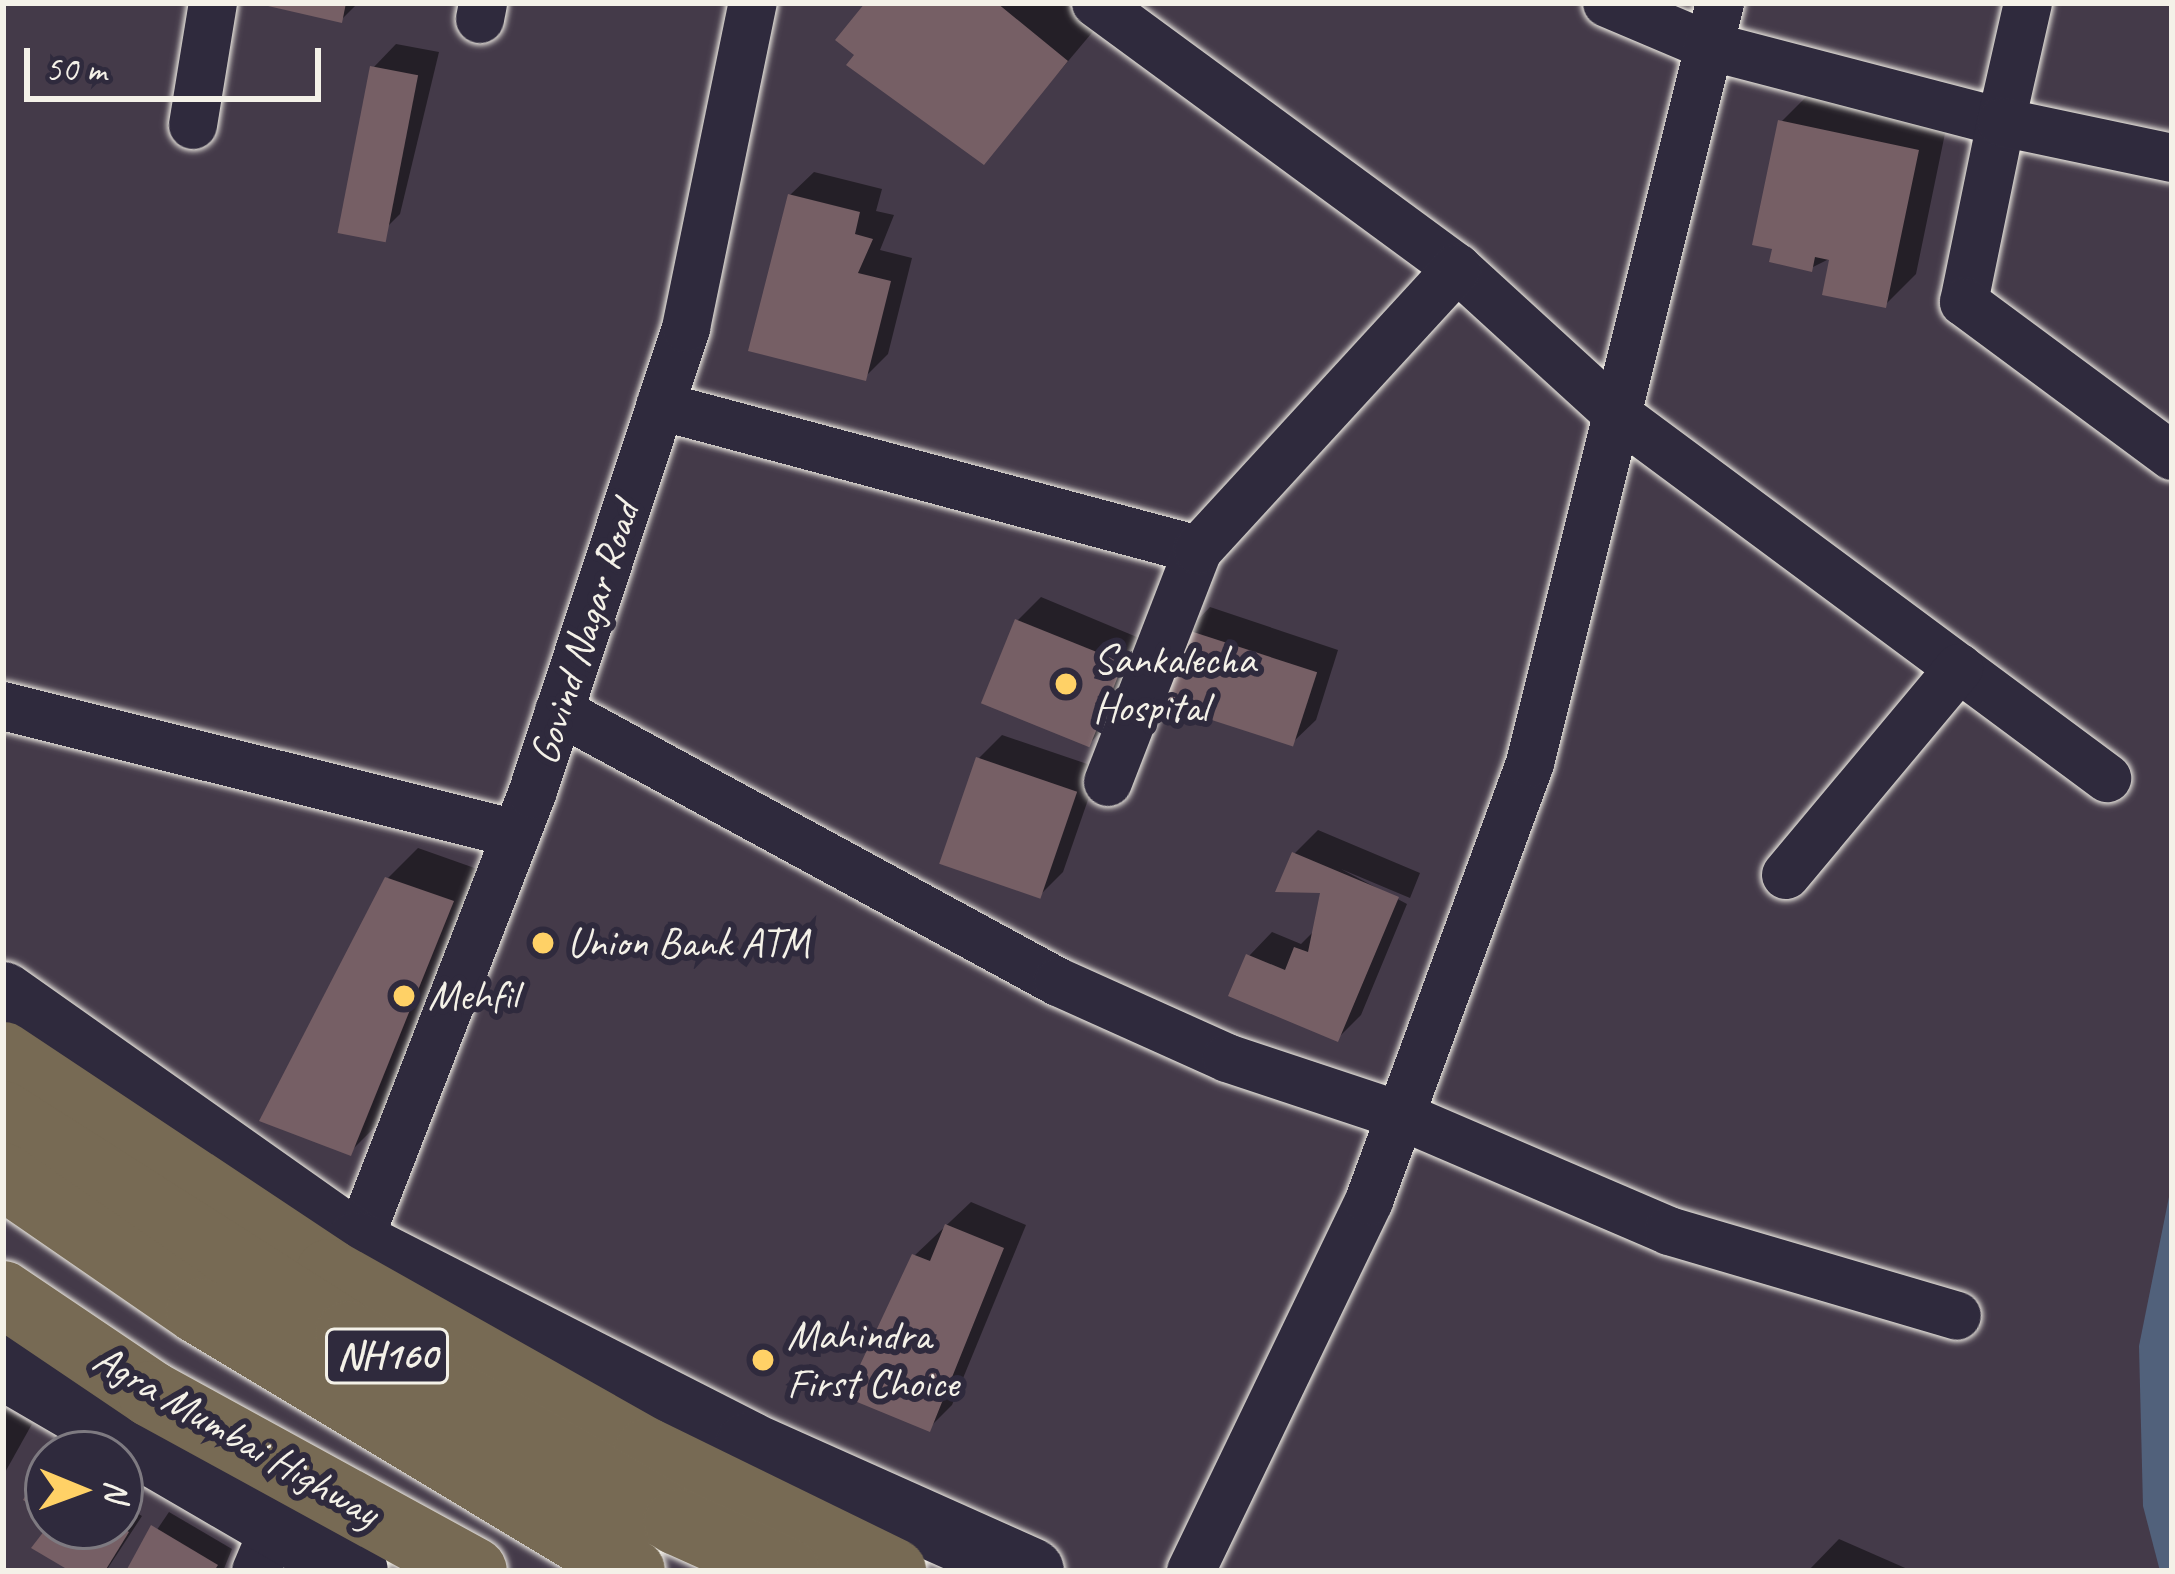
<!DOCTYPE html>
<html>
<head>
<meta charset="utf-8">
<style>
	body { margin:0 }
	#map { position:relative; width:2175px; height:1574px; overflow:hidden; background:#443a49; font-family:Caveat,sans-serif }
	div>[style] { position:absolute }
	.water>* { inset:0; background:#51617b }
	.shadow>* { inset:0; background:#0007 }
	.building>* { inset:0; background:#765f65; transform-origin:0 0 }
	.roads { filter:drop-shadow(0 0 3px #f4f1e8) drop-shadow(0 0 3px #f4f1e8) }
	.street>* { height:48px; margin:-24px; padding:0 24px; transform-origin:24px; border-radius:24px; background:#2f2a3d }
	.secondary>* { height:66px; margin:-33px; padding:0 33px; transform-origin:33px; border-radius:33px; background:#2f2a3d }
	.primary>* { height:66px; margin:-33px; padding:0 33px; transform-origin:33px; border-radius:33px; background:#776a54 }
	.highway>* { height:66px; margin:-33px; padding:0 33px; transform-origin:33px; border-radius:33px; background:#776a54 }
	.dots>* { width:33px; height:33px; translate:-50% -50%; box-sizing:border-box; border:6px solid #2f2a3d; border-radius:50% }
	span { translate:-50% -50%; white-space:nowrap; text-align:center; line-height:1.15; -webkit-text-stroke:12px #2f2a3d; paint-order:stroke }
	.shield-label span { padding:3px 9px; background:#2f2a3d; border:3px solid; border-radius:9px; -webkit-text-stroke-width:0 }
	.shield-label { font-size:39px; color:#f4f1e8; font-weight:700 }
	.street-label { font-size:42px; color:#f4f1e8 }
	.poi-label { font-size:42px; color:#f4f1e8 }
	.left { translate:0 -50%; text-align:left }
	.frame { position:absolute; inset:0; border:6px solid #f4f1e8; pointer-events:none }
	.north { position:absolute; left:24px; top:1430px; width:120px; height:120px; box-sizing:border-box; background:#2f2a3d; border:3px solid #7e7a81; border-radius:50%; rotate:91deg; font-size:33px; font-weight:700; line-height:48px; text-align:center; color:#f4f1e8 }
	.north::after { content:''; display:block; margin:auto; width:42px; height:54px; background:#ffd166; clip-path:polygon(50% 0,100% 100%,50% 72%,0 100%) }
	.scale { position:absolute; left:24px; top:48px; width:297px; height:54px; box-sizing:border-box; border:6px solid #f4f1e8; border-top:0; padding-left:15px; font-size:36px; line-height:42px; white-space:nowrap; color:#f4f1e8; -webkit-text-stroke:9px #2f2a3d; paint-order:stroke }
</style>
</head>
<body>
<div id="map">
	<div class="water">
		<div style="clip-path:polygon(2172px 1182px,2172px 1571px,2160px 1571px,2143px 1506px,2139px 1346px)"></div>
	</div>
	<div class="shadow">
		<div style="clip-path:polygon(263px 3px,358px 3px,341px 20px)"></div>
		<div style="clip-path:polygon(868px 3px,1065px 3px,1096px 28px,984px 161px)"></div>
		<div style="clip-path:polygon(396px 44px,439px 52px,400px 214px,376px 238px,373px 68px)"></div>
		<div style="clip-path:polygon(1812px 91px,1948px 119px,1916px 274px,1885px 305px,1833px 257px,1811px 268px,1775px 247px,1781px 122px)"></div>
		<div style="clip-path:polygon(814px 172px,882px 189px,876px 211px,894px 215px,880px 250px,912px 258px,888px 354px,865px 377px,790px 195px)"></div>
		<div style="clip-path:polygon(1041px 597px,1144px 640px,1112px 720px,1089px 744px,1017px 621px)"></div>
		<div style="clip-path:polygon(1210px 607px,1338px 650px,1316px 720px,1292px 743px,1187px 631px)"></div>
		<div style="clip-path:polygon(1002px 735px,1099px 768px,1063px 872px,1040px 895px,979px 758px)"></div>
		<div style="clip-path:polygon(1318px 830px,1420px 873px,1410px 898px,1341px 869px,1407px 904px,1361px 1015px,1337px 1039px,1249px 956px,1272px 932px,1301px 944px,1316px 929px,1324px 890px,1294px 854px)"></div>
		<div style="clip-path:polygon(418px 848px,483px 871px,381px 1121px,350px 1152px,387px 879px)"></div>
		<div style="clip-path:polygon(971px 1202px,1026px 1225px,952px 1405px,929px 1428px,914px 1256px)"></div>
		<div style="clip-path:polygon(3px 1407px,32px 1424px,3px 1476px)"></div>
		<div style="clip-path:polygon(120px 1503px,142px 1516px,106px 1571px,76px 1571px,35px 1547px,48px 1526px,120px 1526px)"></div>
		<div style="clip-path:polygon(169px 1512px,232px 1549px,223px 1571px,129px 1571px)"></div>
		<div style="clip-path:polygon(1839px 1539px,1912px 1571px,1808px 1571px)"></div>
	</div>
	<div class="building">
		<div style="clip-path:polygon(255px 3px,346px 3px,342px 23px)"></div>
		<div style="clip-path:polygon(865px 3px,997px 3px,1068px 61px,984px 165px,846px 65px,854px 55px,835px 40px)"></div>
		<div style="left:370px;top:66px;width:49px;height:170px;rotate:11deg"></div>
		<div style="clip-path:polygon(1778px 120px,1919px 150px,1886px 308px,1822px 295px,1829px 260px,1815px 257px,1812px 272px,1769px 262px,1772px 249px,1752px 245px)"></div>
		<div style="clip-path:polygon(788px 194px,860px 212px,855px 234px,873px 239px,858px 273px,891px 281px,866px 381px,748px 351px)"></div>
		<div style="left:1015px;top:619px;width:117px;height:91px;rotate:22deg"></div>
		<div style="left:1184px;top:629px;width:140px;height:78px;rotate:18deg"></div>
		<div style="left:976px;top:757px;width:107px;height:113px;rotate:19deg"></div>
		<div style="clip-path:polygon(1292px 852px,1399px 897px,1338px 1042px,1228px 996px,1246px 954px,1285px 970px,1294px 947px,1308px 952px,1320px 893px,1275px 892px)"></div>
		<div style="clip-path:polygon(385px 877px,454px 901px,351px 1156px,259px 1121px)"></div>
		<div style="clip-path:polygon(945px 1224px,1004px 1248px,930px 1432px,845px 1397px,912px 1254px,930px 1261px)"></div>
		<div style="clip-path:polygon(36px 1477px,48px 1484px,48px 1515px,23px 1500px)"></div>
		<div style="clip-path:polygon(151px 1525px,218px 1565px,214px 1571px,126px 1571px)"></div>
		<div style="clip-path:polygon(48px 1526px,119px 1526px,129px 1532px,105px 1571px,70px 1571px,31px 1548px)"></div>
	</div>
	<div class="roads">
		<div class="street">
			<div style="left:1096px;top:3px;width:448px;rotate:36.3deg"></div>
			<div style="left:1457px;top:268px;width:219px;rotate:42.4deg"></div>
			<div style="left:1619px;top:416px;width:608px;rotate:36.57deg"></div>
			<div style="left:1607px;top:3px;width:111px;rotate:22.9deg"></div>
			<div style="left:1709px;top:46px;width:302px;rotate:14.6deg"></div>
			<div style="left:2001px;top:122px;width:184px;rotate:101.6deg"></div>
			<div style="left:1964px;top:302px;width:259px;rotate:36.5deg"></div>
			<div style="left:2028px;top:3px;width:122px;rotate:102.8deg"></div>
			<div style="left:2001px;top:122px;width:175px;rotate:11.9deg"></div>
			<div style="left:480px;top:19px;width:16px;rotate:-79deg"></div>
			<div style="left:193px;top:125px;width:124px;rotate:-80.7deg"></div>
			<div style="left:660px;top:406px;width:557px;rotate:14.98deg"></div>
			<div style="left:3px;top:706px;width:529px;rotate:14.01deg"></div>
			<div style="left:559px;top:711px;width:568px;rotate:28.51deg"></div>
			<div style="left:1058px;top:982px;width:185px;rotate:24.2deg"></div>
			<div style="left:1227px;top:1058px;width:183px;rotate:18.4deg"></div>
			<div style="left:1401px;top:1116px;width:292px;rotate:23.2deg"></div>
			<div style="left:1669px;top:1231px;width:300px;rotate:16.4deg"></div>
			<div style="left:1108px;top:782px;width:249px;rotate:-68.8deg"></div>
			<div style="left:1198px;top:550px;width:383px;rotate:-47.4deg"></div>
			<div style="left:1786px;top:875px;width:270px;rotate:-50.1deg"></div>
			<div style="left:357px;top:1245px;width:484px;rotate:-68.8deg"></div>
			<div style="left:532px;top:794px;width:491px;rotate:-71.7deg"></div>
			<div style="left:686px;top:328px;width:332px;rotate:-78.4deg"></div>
			<div style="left:256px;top:1571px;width:49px;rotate:-67.1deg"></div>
			<div style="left:1191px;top:1571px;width:411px;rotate:-64.3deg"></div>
			<div style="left:1369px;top:1201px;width:467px;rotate:-69.8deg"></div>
			<div style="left:1530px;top:763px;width:783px;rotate:-75.96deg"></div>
		</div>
		<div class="secondary">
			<div style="left:3px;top:995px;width:433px;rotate:35.2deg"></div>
			<div style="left:357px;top:1245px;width:440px;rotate:27deg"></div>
			<div style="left:749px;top:1445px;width:309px;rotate:24.1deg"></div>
			<div style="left:3px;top:1366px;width:407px;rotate:30.2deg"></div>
		</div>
		<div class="primary">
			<div style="left:3px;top:1055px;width:392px;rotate:33.6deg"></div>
			<div style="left:329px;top:1272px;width:365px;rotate:29.4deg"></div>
			<div style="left:647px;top:1451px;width:274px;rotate:26deg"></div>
			<div style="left:3px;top:1294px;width:179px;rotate:34deg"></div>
			<div style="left:151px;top:1394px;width:368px;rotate:28.7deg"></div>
		</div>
		<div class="highway">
			<div style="left:3px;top:1114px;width:409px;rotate:32.5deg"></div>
			<div style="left:348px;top:1334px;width:379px;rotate:29.7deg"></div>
			<div style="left:677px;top:1522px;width:120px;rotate:24.2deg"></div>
			<div style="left:3px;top:1176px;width:238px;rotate:34.6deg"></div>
			<div style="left:199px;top:1311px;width:505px;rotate:30.98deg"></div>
		</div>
	</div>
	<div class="dots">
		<div style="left:1066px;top:684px;background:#ffd166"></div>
		<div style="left:543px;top:943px;background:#ffd166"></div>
		<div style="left:404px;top:996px;background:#ffd166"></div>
		<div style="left:763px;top:1360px;background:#ffd166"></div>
	</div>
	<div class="shield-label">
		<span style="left:387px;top:1356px">NH160</span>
	</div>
	<div class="street-label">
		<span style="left:585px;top:633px;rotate:-72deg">Govind Nagar Road</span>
		<span style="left:236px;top:1436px;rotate:30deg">Agra Mumbai Highway</span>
	</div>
	<div class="poi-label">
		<span class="left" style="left:1093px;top:684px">Sankalecha<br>Hospital</span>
		<span class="left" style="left:567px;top:943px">Union Bank ATM</span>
		<span class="left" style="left:428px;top:996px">Mehfil</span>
		<span class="left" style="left:787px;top:1360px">Mahindra<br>First Choice</span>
	</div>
	<div class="frame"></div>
	<div class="north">N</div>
	<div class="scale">50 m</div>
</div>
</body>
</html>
